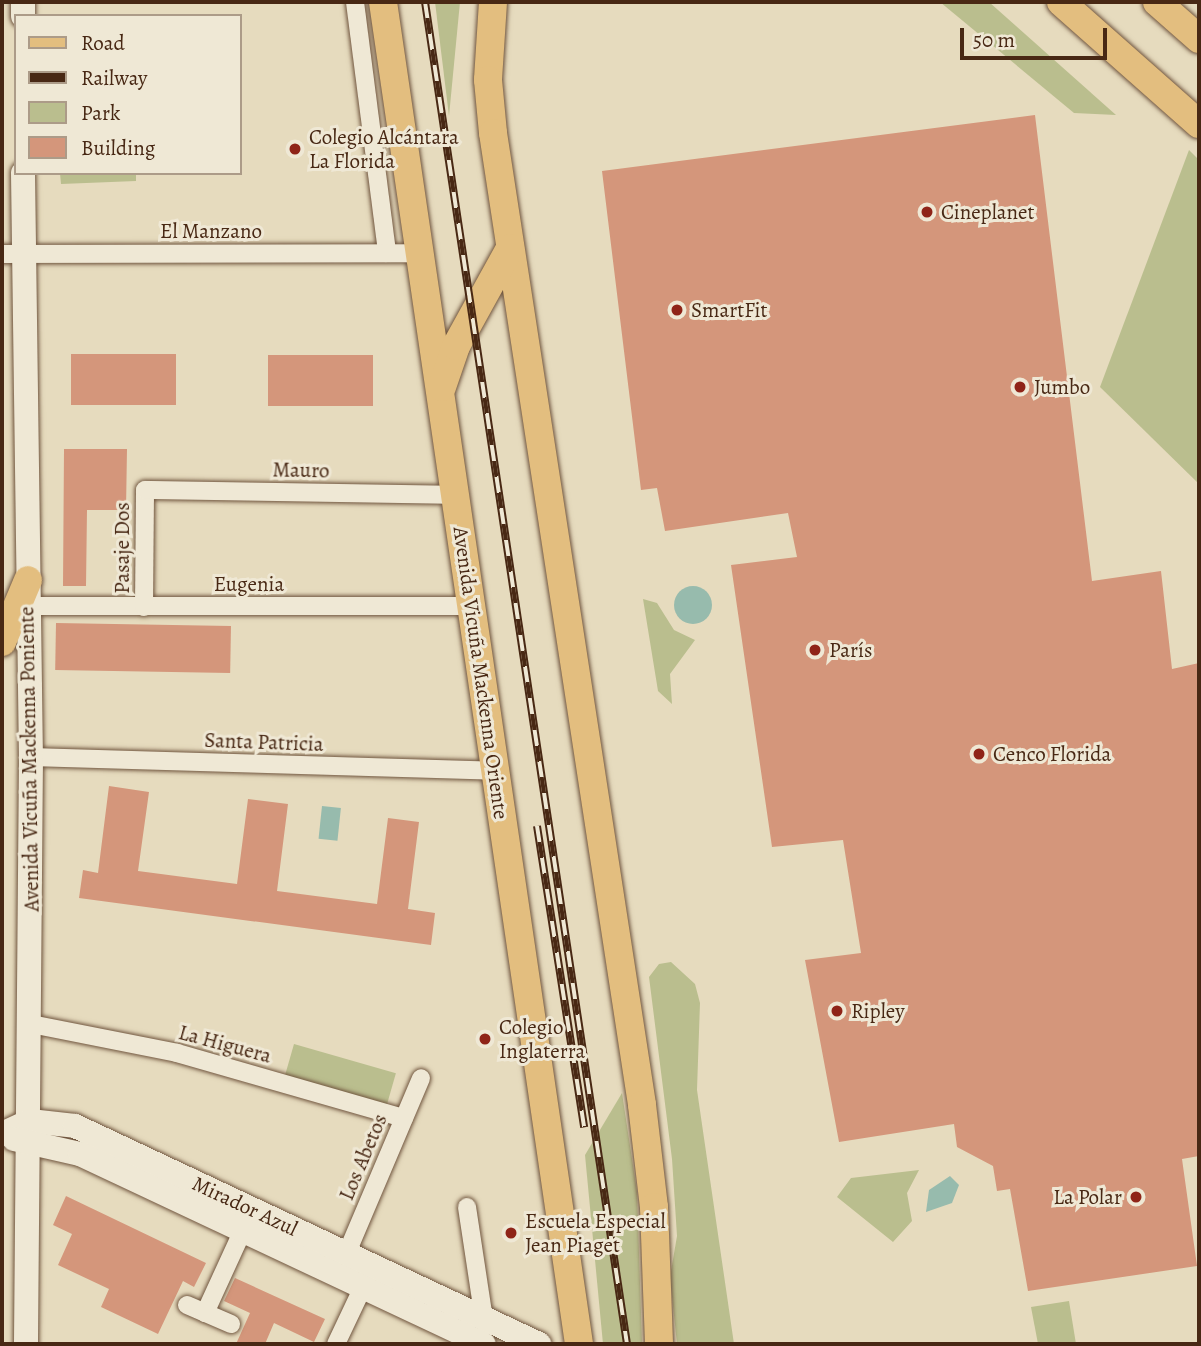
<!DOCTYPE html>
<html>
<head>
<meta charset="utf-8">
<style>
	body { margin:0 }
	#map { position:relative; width:1201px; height:1346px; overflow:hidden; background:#e6dbbe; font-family:Alegreya,serif }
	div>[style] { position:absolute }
	.green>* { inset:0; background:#babe8e; transform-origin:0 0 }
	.water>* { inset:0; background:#97bbad; transform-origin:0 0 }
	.round { border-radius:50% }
	.building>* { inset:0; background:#d4967b; transform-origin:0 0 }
	.roads { filter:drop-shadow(0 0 2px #70553e) drop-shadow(0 0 2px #70553e) }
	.street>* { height:18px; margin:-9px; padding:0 9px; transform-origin:9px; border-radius:9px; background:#efe8d5 }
	.secondary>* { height:24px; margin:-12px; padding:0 12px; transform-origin:12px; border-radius:12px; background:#efe8d5 }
	.primary>* { height:28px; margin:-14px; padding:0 14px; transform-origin:14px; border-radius:14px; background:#e3be7f }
	.rail>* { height:8px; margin-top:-4px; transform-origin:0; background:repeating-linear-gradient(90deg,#efe8d5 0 16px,#482814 0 32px); box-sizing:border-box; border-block:2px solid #482814 }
	.dots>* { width:19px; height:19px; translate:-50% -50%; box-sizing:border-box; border:4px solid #efe8d5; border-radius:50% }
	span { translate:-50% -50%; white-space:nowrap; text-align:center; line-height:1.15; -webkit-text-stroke:6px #efe8d5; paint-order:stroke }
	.poi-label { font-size:21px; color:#482814 }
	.left { translate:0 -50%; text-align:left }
	.right { translate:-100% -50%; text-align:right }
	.street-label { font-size:21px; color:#482814 }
	.frame { position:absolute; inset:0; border:4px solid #482814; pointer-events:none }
	.legend { position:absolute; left:14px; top:14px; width:228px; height:161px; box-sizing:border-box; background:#efe8d5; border:2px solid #ac9b88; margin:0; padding:9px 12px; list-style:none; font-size:21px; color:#482814 }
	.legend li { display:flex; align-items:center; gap:14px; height:35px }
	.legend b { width:35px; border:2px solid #ac9b88 }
	.scale { position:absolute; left:960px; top:28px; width:147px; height:32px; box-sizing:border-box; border:4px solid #482814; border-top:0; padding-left:9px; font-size:21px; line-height:24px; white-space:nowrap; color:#482814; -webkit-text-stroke:5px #efe8d5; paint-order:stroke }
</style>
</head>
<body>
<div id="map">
	<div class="green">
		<div style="clip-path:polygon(435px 2px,460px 2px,449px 116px)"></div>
		<div style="clip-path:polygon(940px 2px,989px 2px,1116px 115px,1074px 113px)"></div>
		<div style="clip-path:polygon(1189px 150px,1199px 160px,1199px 484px,1100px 387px)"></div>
		<div style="clip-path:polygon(60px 173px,136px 173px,136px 181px,61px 184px)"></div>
		<div style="clip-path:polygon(643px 599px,657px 603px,674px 630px,695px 640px,670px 674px,672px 704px,658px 691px)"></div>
		<div style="clip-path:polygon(671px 962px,695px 984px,700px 1003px,697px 1090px,734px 1344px,677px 1344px,670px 1277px,677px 1236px,672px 1159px,649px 977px,659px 964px)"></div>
		<div style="left:294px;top:1044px;width:106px;height:33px;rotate:16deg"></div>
		<div style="clip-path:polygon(622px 1093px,637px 1192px,642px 1344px,603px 1344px,585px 1155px)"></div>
		<div style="clip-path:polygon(919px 1170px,907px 1193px,912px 1221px,893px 1242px,837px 1197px,851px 1178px)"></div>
		<div style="clip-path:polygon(1069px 1301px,1076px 1344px,1038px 1344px,1031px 1307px)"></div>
	</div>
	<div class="water">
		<div class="round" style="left:674px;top:586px;width:38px;height:38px"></div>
		<div style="left:322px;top:806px;width:19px;height:33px;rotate:6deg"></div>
		<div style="clip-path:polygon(950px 1176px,959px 1185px,952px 1203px,926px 1212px,929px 1190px)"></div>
	</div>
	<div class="building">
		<div style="clip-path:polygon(1035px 115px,1092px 581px,1161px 571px,1172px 669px,1199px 663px,1199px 1156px,1182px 1159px,1197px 1266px,1028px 1291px,1010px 1189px,997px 1191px,993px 1166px,957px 1147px,954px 1124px,839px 1142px,805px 960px,861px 953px,843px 840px,772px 847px,731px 565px,797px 557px,788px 513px,665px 531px,657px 488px,641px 490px,602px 171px)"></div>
		<div style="left:71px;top:354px;width:105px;height:51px"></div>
		<div style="left:268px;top:355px;width:105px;height:51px"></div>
		<div style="clip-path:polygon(64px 449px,127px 449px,126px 510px,87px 510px,86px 586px,63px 586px)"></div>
		<div style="left:56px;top:623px;width:175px;height:47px;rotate:1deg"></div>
		<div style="clip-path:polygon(109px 786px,149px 792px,138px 871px,237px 884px,248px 799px,288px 804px,277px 891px,377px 904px,388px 818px,419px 822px,408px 909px,435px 913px,431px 945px,79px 898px,83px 870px,98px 873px)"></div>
		<div style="clip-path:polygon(66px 1196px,206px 1263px,194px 1287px,183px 1281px,158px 1334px,101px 1307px,109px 1289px,58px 1265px,72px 1234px,53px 1225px)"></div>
		<div style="clip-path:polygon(235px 1278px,325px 1319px,314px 1342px,274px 1323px,265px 1344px,236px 1344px,250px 1313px,224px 1301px)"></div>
	</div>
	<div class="roads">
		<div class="street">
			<div style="left:355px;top:2px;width:253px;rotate:82.7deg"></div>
			<div style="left:2px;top:254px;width:418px;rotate:-0.1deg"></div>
			<div style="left:28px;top:606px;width:442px"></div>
			<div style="left:144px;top:607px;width:117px;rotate:-89.5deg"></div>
			<div style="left:145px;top:490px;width:310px;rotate:0.9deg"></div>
			<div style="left:31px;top:757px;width:464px;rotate:1.7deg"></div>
			<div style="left:31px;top:1024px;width:149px;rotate:11.2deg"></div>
			<div style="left:177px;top:1053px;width:236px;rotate:16deg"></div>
			<div style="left:467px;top:1207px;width:114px;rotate:81.4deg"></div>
			<div style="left:346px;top:1255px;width:192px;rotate:-67deg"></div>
			<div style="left:187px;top:1305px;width:48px;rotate:23.4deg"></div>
			<div style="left:205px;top:1313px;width:91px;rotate:-65.4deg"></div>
			<div style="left:336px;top:1344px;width:63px;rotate:-64.7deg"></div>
		</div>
		<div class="secondary">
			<div style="left:23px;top:2px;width:14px;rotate:90deg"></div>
			<div style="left:23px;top:173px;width:584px;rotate:89.22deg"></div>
			<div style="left:31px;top:757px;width:587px;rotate:90.49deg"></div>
			<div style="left:2px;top:1134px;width:31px;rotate:-25deg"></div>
			<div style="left:30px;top:1121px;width:45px;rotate:6.3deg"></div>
			<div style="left:75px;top:1126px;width:513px;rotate:25.17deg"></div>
			<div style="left:14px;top:1139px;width:68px;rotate:12.8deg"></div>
			<div style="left:80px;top:1154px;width:446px;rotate:25.2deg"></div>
		</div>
		<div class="primary">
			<div style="left:383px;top:2px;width:1356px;rotate:81.69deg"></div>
			<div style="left:493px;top:2px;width:78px;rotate:93.7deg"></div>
			<div style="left:488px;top:80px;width:53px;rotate:84.6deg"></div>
			<div style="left:493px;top:133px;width:983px;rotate:81.28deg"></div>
			<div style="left:642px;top:1105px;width:103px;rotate:83.3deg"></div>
			<div style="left:654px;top:1207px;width:137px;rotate:87.9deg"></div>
			<div style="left:1061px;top:2px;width:184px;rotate:41.5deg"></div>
			<div style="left:1157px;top:2px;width:56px;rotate:41.4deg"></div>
			<div style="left:442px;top:387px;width:43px;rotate:-71.1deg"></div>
			<div style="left:456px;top:346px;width:112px;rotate:-61.1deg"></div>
			<div style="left:2px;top:642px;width:67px;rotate:-67.2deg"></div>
		</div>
	</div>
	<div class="rail">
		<div style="left:425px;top:2px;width:1357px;rotate:81.44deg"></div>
		<div style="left:537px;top:826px;width:305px;rotate:81.1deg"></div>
	</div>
	<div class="dots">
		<div style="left:295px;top:149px;background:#8f2418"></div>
		<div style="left:927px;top:212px;background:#8f2418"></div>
		<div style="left:677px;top:310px;background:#8f2418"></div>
		<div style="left:1020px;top:387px;background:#8f2418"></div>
		<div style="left:815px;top:650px;background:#8f2418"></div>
		<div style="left:979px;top:754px;background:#8f2418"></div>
		<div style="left:837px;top:1011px;background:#8f2418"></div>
		<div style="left:485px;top:1039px;background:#8f2418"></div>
		<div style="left:1136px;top:1197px;background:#8f2418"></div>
		<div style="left:511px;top:1233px;background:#8f2418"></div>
	</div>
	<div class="poi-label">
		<span class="left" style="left:309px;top:149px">Colegio Alcántara<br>La Florida</span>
		<span class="left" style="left:941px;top:212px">Cineplanet</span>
		<span class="left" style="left:691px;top:310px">SmartFit</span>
		<span class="left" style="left:1034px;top:387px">Jumbo</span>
		<span class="left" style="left:829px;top:650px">París</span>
		<span class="left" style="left:993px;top:754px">Cenco Florida</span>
		<span class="left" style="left:851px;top:1011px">Ripley</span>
		<span class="left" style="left:499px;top:1039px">Colegio<br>Inglaterra</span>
		<span class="right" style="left:1122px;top:1197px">La Polar</span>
		<span class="left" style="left:525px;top:1233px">Escuela Especial<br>Jean Piaget</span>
	</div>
	<div class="street-label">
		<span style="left:211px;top:231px">El Manzano</span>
		<span style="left:301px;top:470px;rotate:1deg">Mauro</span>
		<span style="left:122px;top:548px;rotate:-90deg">Pasaje Dos</span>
		<span style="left:249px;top:584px">Eugenia</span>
		<span style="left:481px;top:673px;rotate:82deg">Avenida Vicuña Mackenna Oriente</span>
		<span style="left:264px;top:742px;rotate:2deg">Santa Patricia</span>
		<span style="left:29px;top:759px;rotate:-91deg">Avenida Vicuña Mackenna Poniente</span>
		<span style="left:225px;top:1044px;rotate:15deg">La Higuera</span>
		<span style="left:363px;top:1157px;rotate:-67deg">Los Abetos</span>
		<span style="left:245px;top:1206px;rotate:25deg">Mirador Azul</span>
	</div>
	<div class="frame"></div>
	<ul class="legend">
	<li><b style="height:9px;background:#e3be7f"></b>Road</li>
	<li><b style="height:9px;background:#482814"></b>Railway</li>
	<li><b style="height:19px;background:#babe8e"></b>Park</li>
	<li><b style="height:19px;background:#d4967b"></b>Building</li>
	</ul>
	<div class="scale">50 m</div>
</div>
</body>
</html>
